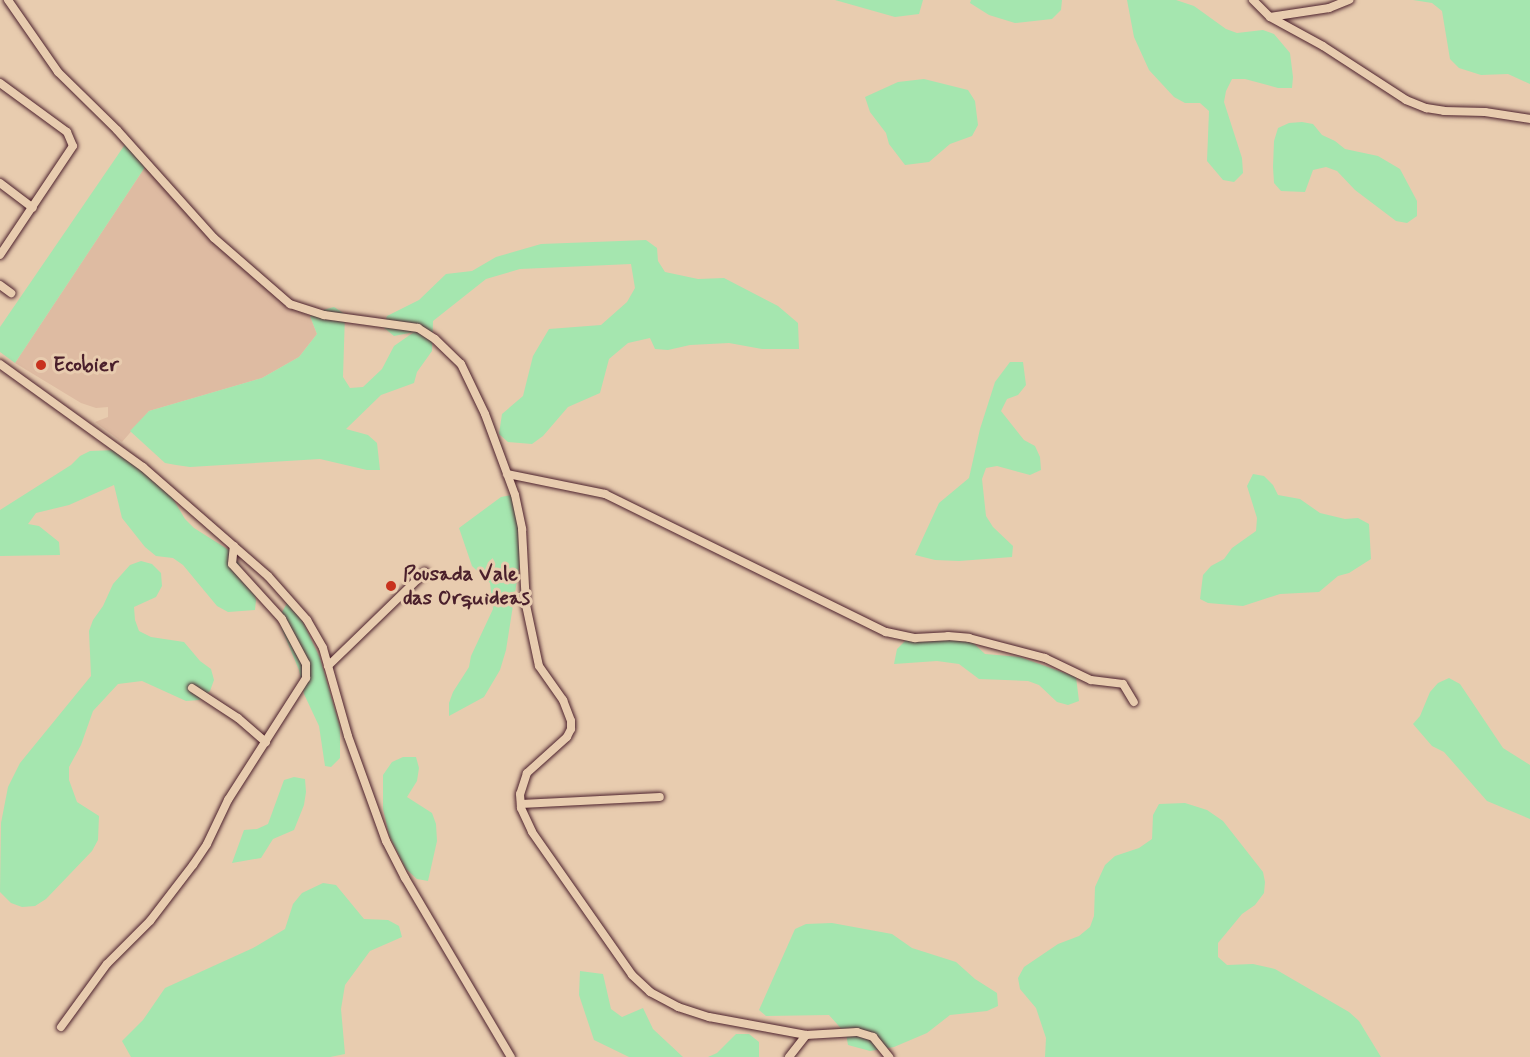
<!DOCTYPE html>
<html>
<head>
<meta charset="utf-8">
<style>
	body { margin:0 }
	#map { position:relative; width:1530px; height:1057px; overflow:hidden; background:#e8ccaf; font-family:Mynerve,sans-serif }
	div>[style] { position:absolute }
	.built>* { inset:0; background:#debba2 }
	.green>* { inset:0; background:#a5e6af }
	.roads { filter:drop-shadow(0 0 2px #4a1f2b) drop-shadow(0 0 2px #4a1f2b) }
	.minor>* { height:8px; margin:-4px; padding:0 4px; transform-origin:4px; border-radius:4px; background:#e8ccaf }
	.dots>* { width:16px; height:16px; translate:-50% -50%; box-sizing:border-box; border:3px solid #e8ccaf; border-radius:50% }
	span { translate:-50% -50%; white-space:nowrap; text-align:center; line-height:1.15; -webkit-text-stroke:6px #e8ccaf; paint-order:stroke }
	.poi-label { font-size:21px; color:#4a1f2b; font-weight:700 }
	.left { translate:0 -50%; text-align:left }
</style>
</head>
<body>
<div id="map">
	<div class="built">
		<div style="clip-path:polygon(145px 167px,278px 298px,289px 308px,310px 316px,317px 334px,299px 357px,262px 378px,149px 411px,122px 442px,95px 422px,108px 417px,108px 407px,96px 408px,81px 403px,15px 363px)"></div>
	</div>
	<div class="green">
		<div style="clip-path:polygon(835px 0,923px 0,919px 14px,895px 17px)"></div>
		<div style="clip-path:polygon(971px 0,1062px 0,1061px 10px,1052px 19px,1015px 23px,989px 15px,970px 3px)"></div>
		<div style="clip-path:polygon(1127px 0,1176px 0,1194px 6px,1226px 29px,1237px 33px,1263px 30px,1274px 34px,1290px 53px,1293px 77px,1292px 88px,1278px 88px,1245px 79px,1232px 79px,1226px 91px,1224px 102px,1242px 158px,1243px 173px,1234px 182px,1223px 180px,1207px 161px,1209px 111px,1200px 103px,1185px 103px,1174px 97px,1149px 70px,1134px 37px)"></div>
		<div style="clip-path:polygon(1413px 0,1530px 0,1530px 84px,1508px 74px,1481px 75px,1459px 68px,1450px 59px,1442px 11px,1432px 3px)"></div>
		<div style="clip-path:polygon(924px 79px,968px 90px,975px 101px,978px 125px,972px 136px,950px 144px,929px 162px,905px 165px,889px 144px,886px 133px,870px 112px,865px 97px,898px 82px)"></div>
		<div style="clip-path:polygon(1302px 122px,1313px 124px,1322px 135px,1335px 141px,1345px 149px,1378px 156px,1400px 169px,1417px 201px,1417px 216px,1407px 223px,1396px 221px,1355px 190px,1337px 171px,1326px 167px,1313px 170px,1305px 192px,1281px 191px,1274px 183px,1273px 167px,1274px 141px,1278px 128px,1289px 123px)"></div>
		<div style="clip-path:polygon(126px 143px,145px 167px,15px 363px,0 352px,0 327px)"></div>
		<div style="clip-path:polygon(646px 240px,657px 248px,658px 261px,665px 272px,698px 279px,724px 278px,778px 306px,798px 323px,799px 349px,762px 349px,729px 343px,690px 345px,668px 350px,655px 349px,650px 338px,628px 343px,609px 359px,600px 393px,568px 407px,543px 436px,532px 444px,508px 442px,499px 434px,502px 414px,523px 396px,533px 356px,549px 329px,601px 325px,627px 302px,635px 288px,631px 264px,520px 269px,486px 279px,433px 321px,432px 351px,417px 372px,414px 383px,381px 395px,346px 429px,368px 435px,377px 443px,380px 470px,367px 470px,320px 459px,190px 467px,176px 465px,165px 463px,130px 431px,149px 411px,262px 378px,299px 357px,317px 334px,310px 316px,323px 310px,334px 307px,345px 314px,343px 377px,350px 388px,363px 387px,382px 369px,394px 346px,414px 332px,394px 336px,383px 327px,387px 316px,419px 300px,446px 274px,472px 271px,496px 257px,541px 244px)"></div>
		<div style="clip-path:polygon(1010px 362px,1023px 362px,1026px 385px,1018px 395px,1007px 399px,1001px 411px,1024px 440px,1035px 446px,1040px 457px,1041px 470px,1030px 475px,997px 466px,986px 468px,982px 479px,986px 516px,993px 527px,1013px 546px,1012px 557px,959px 561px,935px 560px,915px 555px,939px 503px,969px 478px,980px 429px,995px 382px)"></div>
		<div style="clip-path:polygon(117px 450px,166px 487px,185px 519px,194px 528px,232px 552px,254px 589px,256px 600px,255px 610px,228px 612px,217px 606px,183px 565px,173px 558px,156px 556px,145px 547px,122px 518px,114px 485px,69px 505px,36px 513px,28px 524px,39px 526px,59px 542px,60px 555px,0 556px,0 510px,71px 465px,80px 456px,90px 451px)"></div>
		<div style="clip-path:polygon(1253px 474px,1264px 476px,1273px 485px,1278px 495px,1300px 499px,1320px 513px,1345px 519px,1358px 518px,1369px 524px,1371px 559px,1349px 573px,1338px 576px,1319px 592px,1280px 594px,1243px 606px,1208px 603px,1200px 599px,1203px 575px,1211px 566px,1224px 559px,1232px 548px,1256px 531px,1257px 518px,1247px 486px)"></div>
		<div style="clip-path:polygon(512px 495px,523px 542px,506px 650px,500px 670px,484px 697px,449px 716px,449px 703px,453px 692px,469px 667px,471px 656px,493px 609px,490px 583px,472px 566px,459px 528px,501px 497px)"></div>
		<div style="clip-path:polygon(141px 561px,152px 564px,161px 573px,162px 586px,156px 597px,134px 607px,135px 620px,139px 631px,151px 637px,184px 642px,200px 661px,211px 669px,214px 680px,210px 691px,199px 700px,186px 701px,142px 681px,118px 684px,93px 711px,81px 745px,69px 767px,69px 780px,77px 802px,99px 816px,98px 840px,92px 851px,46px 899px,35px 906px,22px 907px,11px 903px,0 892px,1px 823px,8px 787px,20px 763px,91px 676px,89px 631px,93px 620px,103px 606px,113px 584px,130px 565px)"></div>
		<div style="clip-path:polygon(287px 603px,303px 622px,320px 658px,340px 727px,340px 758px,331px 767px,325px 766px,319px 726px,304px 694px,299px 670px,281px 627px,281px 614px)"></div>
		<div style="clip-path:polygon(967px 637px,985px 654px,1020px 657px,1076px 677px,1079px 701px,1068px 705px,1057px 702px,1039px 685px,1028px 681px,979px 679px,959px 664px,937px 661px,894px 664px,897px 649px,906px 640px)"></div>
		<div style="clip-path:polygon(1449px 678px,1460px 684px,1503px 748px,1530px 765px,1530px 819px,1487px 801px,1444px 752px,1432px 746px,1413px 724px,1420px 716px,1430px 692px,1438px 683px)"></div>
		<div style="clip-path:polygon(403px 757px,416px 757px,419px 768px,417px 781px,407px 797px,432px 813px,436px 824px,437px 841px,428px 881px,417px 879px,406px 869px,389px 835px,383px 809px,383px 775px,392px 762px)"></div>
		<div style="clip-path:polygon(294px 777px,305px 779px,306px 792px,304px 805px,294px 830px,273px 839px,261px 858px,232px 863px,244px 830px,257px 829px,268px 824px,284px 780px)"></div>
		<div style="clip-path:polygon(1185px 803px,1207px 810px,1223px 821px,1263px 872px,1265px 882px,1264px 893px,1255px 905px,1242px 914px,1218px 943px,1218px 957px,1227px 965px,1253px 964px,1275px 969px,1349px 1012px,1359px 1021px,1381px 1057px,1045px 1057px,1046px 1038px,1036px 1008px,1020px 989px,1018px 978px,1024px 967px,1058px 944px,1079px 936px,1090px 927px,1094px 916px,1095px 887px,1105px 865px,1115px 856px,1139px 848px,1152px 839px,1153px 815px,1159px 804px)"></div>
		<div style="clip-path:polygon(323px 883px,336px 885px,364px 919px,388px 920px,399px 926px,402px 937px,370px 951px,345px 985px,341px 1009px,345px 1054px,330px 1057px,131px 1057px,122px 1041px,143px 1020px,165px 988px,253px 948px,285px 929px,293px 904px,302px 893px)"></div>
		<div style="clip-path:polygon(832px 923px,892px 934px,912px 948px,956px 962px,975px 979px,997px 993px,998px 1006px,987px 1011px,950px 1015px,927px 1033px,894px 1047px,870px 1051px,848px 1045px,846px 1034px,829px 1015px,766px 1016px,759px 1010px,795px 929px,806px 924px)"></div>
		<div style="clip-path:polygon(580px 971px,603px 974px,611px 1009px,622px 1017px,643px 1008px,653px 1029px,683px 1057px,629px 1057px,594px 1040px,579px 995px)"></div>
		<div style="clip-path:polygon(736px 1034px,749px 1034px,759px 1042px,759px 1057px,708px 1057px,717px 1053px)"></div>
	</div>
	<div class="roads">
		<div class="minor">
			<div style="left:8px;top:0;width:88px;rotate:55.2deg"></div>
			<div style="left:58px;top:72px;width:83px;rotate:44.5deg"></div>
			<div style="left:117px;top:130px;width:145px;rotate:48.1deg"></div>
			<div style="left:214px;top:238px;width:101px;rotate:41deg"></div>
			<div style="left:290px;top:304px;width:36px;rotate:18deg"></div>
			<div style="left:324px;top:315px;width:95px;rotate:7.9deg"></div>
			<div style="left:418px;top:328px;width:20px;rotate:33deg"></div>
			<div style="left:435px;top:339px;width:36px;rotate:44deg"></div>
			<div style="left:461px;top:364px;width:55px;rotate:64.4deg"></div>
			<div style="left:485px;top:414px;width:86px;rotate:69.7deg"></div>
			<div style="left:515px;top:495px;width:35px;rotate:78deg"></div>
			<div style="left:522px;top:529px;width:76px;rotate:87deg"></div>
			<div style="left:526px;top:605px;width:62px;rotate:78deg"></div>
			<div style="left:539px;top:666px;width:42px;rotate:54.8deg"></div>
			<div style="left:563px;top:700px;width:22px;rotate:69deg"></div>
			<div style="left:571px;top:721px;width:8px;rotate:90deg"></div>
			<div style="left:571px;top:729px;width:9px;rotate:117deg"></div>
			<div style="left:567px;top:737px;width:54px;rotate:138deg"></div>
			<div style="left:527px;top:773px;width:22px;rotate:108deg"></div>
			<div style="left:520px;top:794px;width:14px;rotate:86deg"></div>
			<div style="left:521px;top:808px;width:26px;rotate:65deg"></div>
			<div style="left:532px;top:832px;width:174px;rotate:55deg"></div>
			<div style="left:632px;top:975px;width:25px;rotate:43deg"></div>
			<div style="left:650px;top:992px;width:32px;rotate:28deg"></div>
			<div style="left:678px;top:1007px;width:33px;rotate:18deg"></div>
			<div style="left:709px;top:1017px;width:99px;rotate:10.5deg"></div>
			<div style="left:806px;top:1035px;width:51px;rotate:-3.4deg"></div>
			<div style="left:857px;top:1032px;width:17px;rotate:17deg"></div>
			<div style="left:873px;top:1037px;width:26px;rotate:51deg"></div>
			<div style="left:1253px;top:0;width:24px;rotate:45deg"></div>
			<div style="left:1270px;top:17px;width:60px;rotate:28.7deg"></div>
			<div style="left:1323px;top:46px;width:99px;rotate:33deg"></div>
			<div style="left:1406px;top:100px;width:22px;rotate:22deg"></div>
			<div style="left:1426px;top:108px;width:18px;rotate:9deg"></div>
			<div style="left:1444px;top:111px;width:41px;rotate:1.4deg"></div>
			<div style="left:1485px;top:112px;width:46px;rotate:8.8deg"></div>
			<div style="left:1270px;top:17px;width:60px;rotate:-8.7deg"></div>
			<div style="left:1329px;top:8px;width:22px;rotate:-22deg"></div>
			<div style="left:0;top:83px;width:83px;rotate:36.2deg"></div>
			<div style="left:67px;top:132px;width:15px;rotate:67deg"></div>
			<div style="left:73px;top:146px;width:131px;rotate:123.8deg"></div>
			<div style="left:0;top:183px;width:41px;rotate:37.1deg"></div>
			<div style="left:0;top:285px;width:14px;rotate:36deg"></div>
			<div style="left:0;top:364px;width:176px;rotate:35.8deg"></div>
			<div style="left:143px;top:467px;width:166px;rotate:41.1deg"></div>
			<div style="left:268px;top:576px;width:59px;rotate:48.4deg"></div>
			<div style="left:307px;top:620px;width:32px;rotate:60deg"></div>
			<div style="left:323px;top:648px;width:91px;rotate:74.1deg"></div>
			<div style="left:348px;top:736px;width:112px;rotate:70.1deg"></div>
			<div style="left:386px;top:841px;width:42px;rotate:62.8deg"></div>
			<div style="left:405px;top:878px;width:208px;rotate:59.4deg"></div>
			<div style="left:507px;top:474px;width:100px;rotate:11.5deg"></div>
			<div style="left:605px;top:494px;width:313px;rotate:26.2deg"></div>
			<div style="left:886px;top:632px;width:30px;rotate:12deg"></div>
			<div style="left:915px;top:638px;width:33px;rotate:-3deg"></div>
			<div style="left:948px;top:636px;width:21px;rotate:5deg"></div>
			<div style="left:969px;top:638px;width:79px;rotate:14.7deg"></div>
			<div style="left:1045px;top:658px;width:51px;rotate:25.6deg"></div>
			<div style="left:1091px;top:680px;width:32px;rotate:7deg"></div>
			<div style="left:1123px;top:684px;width:21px;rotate:59deg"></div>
			<div style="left:328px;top:666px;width:135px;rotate:-44.1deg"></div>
			<div style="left:192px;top:688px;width:55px;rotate:33.1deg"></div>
			<div style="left:238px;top:718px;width:37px;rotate:41deg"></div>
			<div style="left:521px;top:804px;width:139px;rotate:-2.9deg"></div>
			<div style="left:61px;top:1027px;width:78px;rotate:-53.9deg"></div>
			<div style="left:107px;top:964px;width:61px;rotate:-45deg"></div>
			<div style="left:150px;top:921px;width:71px;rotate:-52.5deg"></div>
			<div style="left:193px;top:865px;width:25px;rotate:-56deg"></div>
			<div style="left:207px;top:844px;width:49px;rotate:-64.5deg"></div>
			<div style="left:228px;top:800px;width:145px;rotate:-57.4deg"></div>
			<div style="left:306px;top:678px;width:14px;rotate:-90deg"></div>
			<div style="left:306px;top:664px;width:51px;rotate:-118.1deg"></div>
			<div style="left:282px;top:619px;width:74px;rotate:-132.3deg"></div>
			<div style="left:232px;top:564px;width:18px;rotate:-84deg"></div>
			<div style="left:789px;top:1057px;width:28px;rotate:-52deg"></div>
		</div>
	</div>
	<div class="dots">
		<div style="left:41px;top:365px;background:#c8321e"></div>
		<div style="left:391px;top:586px;background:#c8321e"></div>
	</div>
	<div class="poi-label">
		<span class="left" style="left:53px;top:365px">Ecobier</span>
		<span class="left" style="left:403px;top:586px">Pousada Vale<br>das Orquideas</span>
	</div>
</div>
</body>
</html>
